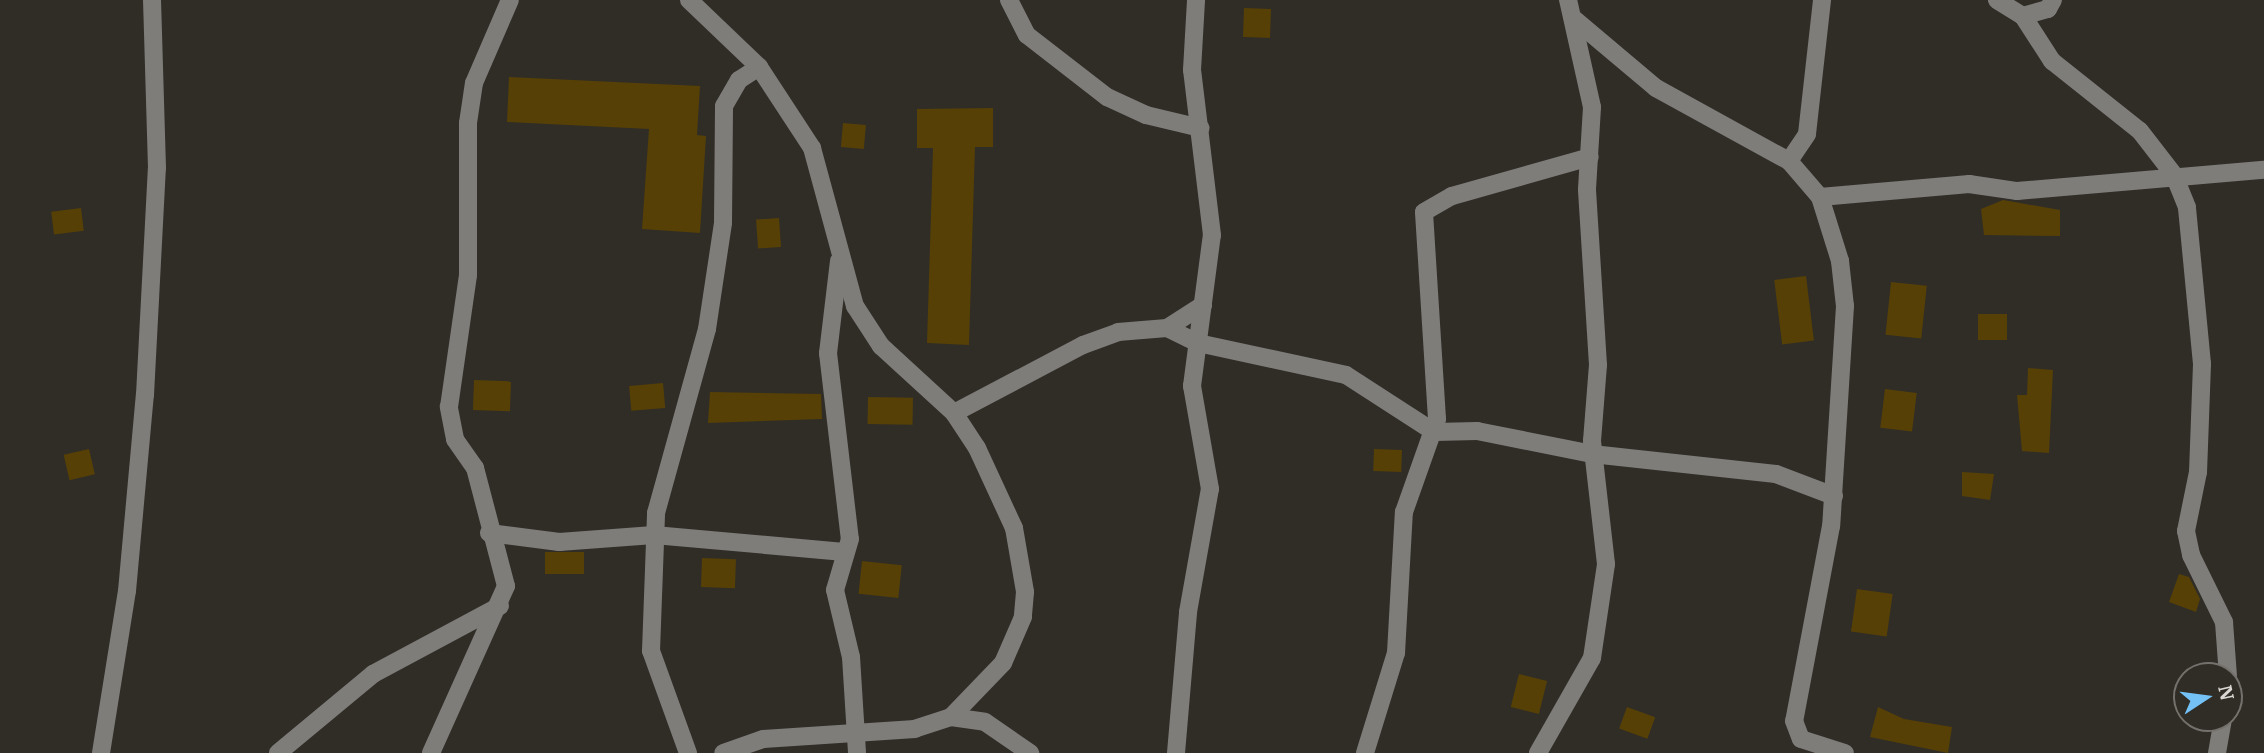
<!DOCTYPE html>
<html>
<head>
<meta charset="utf-8">
<style>
	body { margin:0 }
	#map { position:relative; width:2264px; height:753px; overflow:hidden; background:#302d27; font-family:"IBM Plex Serif",serif }
	div>[style] { position:absolute }
	.building>* { inset:0; background:#564006; transform-origin:0 0 }
	.minor>* { height:18px; margin:-9px; padding:0 9px; transform-origin:9px; border-radius:9px; background:#7f7d7a }
	span { translate:-50% -50%; white-space:nowrap; text-align:center; line-height:1.15; -webkit-text-stroke:7px #302d27; paint-order:stroke }
	.north { position:absolute; left:2173px; top:662px; width:70px; height:70px; box-sizing:border-box; background:#302d27; border:2px solid #74716c; border-radius:50%; rotate:77deg; font-size:19px; font-weight:700; line-height:28px; text-align:center; color:#dad8d4 }
	.north::after { content:''; display:block; margin:auto; width:24px; height:32px; background:#73c1f5; clip-path:polygon(50% 0,100% 100%,50% 72%,0 100%) }
</style>
</head>
<body>
<div id="map">
	<div class="building">
		<div style="left:1244px;top:8px;width:27px;height:29px;rotate:2deg"></div>
		<div style="clip-path:polygon(509px 77px,700px 86px,697px 135px,706px 136px,700px 233px,642px 229px,649px 129px,507px 122px)"></div>
		<div style="clip-path:polygon(993px 108px,993px 147px,975px 147px,969px 345px,927px 343px,933px 148px,917px 148px,917px 109px)"></div>
		<div style="left:843px;top:123px;width:23px;height:24px;rotate:5deg"></div>
		<div style="clip-path:polygon(2003px 200px,2060px 210px,2060px 236px,1984px 235px,1981px 209px)"></div>
		<div style="left:81px;top:208px;width:23px;height:30px;rotate:83deg"></div>
		<div style="left:779px;top:218px;width:29px;height:23px;rotate:86deg"></div>
		<div style="left:1806px;top:276px;width:65px;height:32px;rotate:83deg"></div>
		<div style="left:1891px;top:282px;width:36px;height:53px;rotate:6deg"></div>
		<div style="left:1978px;top:314px;width:29px;height:26px"></div>
		<div style="clip-path:polygon(2028px 368px,2053px 370px,2049px 453px,2022px 451px,2017px 395px,2027px 395px)"></div>
		<div style="left:474px;top:380px;width:37px;height:30px;rotate:2deg"></div>
		<div style="left:663px;top:383px;width:25px;height:34px;rotate:85deg"></div>
		<div style="left:1885px;top:389px;width:32px;height:39px;rotate:7deg"></div>
		<div style="clip-path:polygon(710px 392px,821px 394px,822px 419px,708px 423px)"></div>
		<div style="left:868px;top:397px;width:45px;height:27px;rotate:1deg"></div>
		<div style="left:89px;top:449px;width:26px;height:26px;rotate:77deg"></div>
		<div style="left:1374px;top:449px;width:28px;height:22px;rotate:2deg"></div>
		<div style="clip-path:polygon(1962px 472px,1994px 474px,1990px 500px,1962px 496px)"></div>
		<div style="left:545px;top:552px;width:39px;height:22px"></div>
		<div style="left:702px;top:558px;width:34px;height:29px;rotate:2deg"></div>
		<div style="left:862px;top:561px;width:40px;height:33px;rotate:6deg"></div>
		<div style="clip-path:polygon(2179px 574px,2189px 577px,2200px 599px,2196px 612px,2169px 602px)"></div>
		<div style="left:1857px;top:589px;width:36px;height:43px;rotate:8deg"></div>
		<div style="left:1519px;top:674px;width:29px;height:34px;rotate:14deg"></div>
		<div style="left:1627px;top:707px;width:30px;height:23px;rotate:20deg"></div>
		<div style="clip-path:polygon(1878px 707px,1904px 719px,1952px 727px,1948px 753px,1870px 737px)"></div>
	</div>
	<div class="minor">
		<div style="left:689px;top:0;width:97px;rotate:43.7deg"></div>
		<div style="left:759px;top:67px;width:97px;rotate:56.8deg"></div>
		<div style="left:812px;top:148px;width:164px;rotate:74.8deg"></div>
		<div style="left:855px;top:306px;width:48px;rotate:57deg"></div>
		<div style="left:881px;top:346px;width:99px;rotate:42.5deg"></div>
		<div style="left:954px;top:413px;width:42px;rotate:56.7deg"></div>
		<div style="left:977px;top:448px;width:88px;rotate:65.2deg"></div>
		<div style="left:1014px;top:528px;width:65px;rotate:80.2deg"></div>
		<div style="left:1025px;top:592px;width:25px;rotate:95deg"></div>
		<div style="left:1023px;top:617px;width:50px;rotate:113.5deg"></div>
		<div style="left:1003px;top:663px;width:75px;rotate:133.9deg"></div>
		<div style="left:951px;top:717px;width:38px;rotate:162deg"></div>
		<div style="left:915px;top:729px;width:152px;rotate:176.2deg"></div>
		<div style="left:763px;top:739px;width:42px;rotate:160.7deg"></div>
		<div style="left:1009px;top:0;width:39px;rotate:63deg"></div>
		<div style="left:1027px;top:35px;width:101px;rotate:37.8deg"></div>
		<div style="left:1107px;top:97px;width:43px;rotate:24.8deg"></div>
		<div style="left:1146px;top:115px;width:56px;rotate:13.5deg"></div>
		<div style="left:1997px;top:0;width:31px;rotate:32deg"></div>
		<div style="left:2023px;top:16px;width:26px;rotate:-16deg"></div>
		<div style="left:2048px;top:9px;width:10px;rotate:-61deg"></div>
		<div style="left:2023px;top:16px;width:54px;rotate:57.2deg"></div>
		<div style="left:2052px;top:61px;width:112px;rotate:38.5deg"></div>
		<div style="left:2140px;top:131px;width:56px;rotate:52.3deg"></div>
		<div style="left:2174px;top:175px;width:35px;rotate:68deg"></div>
		<div style="left:2187px;top:208px;width:157px;rotate:84.5deg"></div>
		<div style="left:2202px;top:364px;width:108px;rotate:92.1deg"></div>
		<div style="left:2198px;top:472px;width:60px;rotate:101.5deg"></div>
		<div style="left:2186px;top:531px;width:25px;rotate:78deg"></div>
		<div style="left:2191px;top:555px;width:75px;rotate:63.8deg"></div>
		<div style="left:2224px;top:622px;width:54px;rotate:85.8deg"></div>
		<div style="left:1574px;top:19px;width:107px;rotate:40.1deg"></div>
		<div style="left:1656px;top:88px;width:152px;rotate:28.8deg"></div>
		<div style="left:1789px;top:161px;width:48px;rotate:49.3deg"></div>
		<div style="left:1820px;top:197px;width:67px;rotate:72.6deg"></div>
		<div style="left:1840px;top:261px;width:45px;rotate:83.7deg"></div>
		<div style="left:1845px;top:306px;width:220px;rotate:93.6deg"></div>
		<div style="left:1831px;top:526px;width:198px;rotate:100.7deg"></div>
		<div style="left:1794px;top:721px;width:19px;rotate:69deg"></div>
		<div style="left:1801px;top:739px;width:46px;rotate:17.7deg"></div>
		<div style="left:1789px;top:161px;width:32px;rotate:-56deg"></div>
		<div style="left:1807px;top:134px;width:135px;rotate:-83.6deg"></div>
		<div style="left:1820px;top:197px;width:150px;rotate:-5deg"></div>
		<div style="left:1969px;top:184px;width:49px;rotate:8.3deg"></div>
		<div style="left:2017px;top:191px;width:248px;rotate:-4.9deg"></div>
		<div style="left:839px;top:261px;width:93px;rotate:96.8deg"></div>
		<div style="left:828px;top:353px;width:187px;rotate:83.3deg"></div>
		<div style="left:850px;top:539px;width:53px;rotate:106.4deg"></div>
		<div style="left:835px;top:590px;width:69px;rotate:76.6deg"></div>
		<div style="left:851px;top:657px;width:96px;rotate:86.4deg"></div>
		<div style="left:1167px;top:328px;width:34px;rotate:26deg"></div>
		<div style="left:1198px;top:343px;width:151px;rotate:12.2deg"></div>
		<div style="left:1346px;top:375px;width:105px;rotate:32.9deg"></div>
		<div style="left:1434px;top:432px;width:43px;rotate:-1.3deg"></div>
		<div style="left:1477px;top:431px;width:117px;rotate:11.3deg"></div>
		<div style="left:1592px;top:454px;width:185px;rotate:6.2deg"></div>
		<div style="left:1776px;top:474px;width:62px;rotate:20.8deg"></div>
		<div style="left:954px;top:413px;width:146px;rotate:-27.8deg"></div>
		<div style="left:1083px;top:345px;width:37px;rotate:-20deg"></div>
		<div style="left:1118px;top:332px;width:49px;rotate:-4.7deg"></div>
		<div style="left:1167px;top:328px;width:43px;rotate:-32.6deg"></div>
		<div style="left:489px;top:533px;width:71px;rotate:7.3deg"></div>
		<div style="left:559px;top:542px;width:95px;rotate:-4.2deg"></div>
		<div style="left:654px;top:535px;width:191px;rotate:5.1deg"></div>
		<div style="left:951px;top:717px;width:34px;rotate:8deg"></div>
		<div style="left:985px;top:722px;width:55px;rotate:34.6deg"></div>
		<div style="left:101px;top:753px;width:164px;rotate:-80.9deg"></div>
		<div style="left:127px;top:591px;width:197px;rotate:-84.8deg"></div>
		<div style="left:145px;top:395px;width:227px;rotate:-87deg"></div>
		<div style="left:157px;top:168px;width:168px;rotate:-91.7deg"></div>
		<div style="left:278px;top:753px;width:124px;rotate:-39.7deg"></div>
		<div style="left:373px;top:674px;width:144px;rotate:-28.2deg"></div>
		<div style="left:431px;top:753px;width:183px;rotate:-65.8deg"></div>
		<div style="left:506px;top:586px;width:122px;rotate:-104.7deg"></div>
		<div style="left:475px;top:468px;width:35px;rotate:-125deg"></div>
		<div style="left:455px;top:439px;width:33px;rotate:-101deg"></div>
		<div style="left:449px;top:407px;width:133px;rotate:-81.8deg"></div>
		<div style="left:468px;top:275px;width:152px;rotate:-90deg"></div>
		<div style="left:468px;top:123px;width:40px;rotate:-81.5deg"></div>
		<div style="left:474px;top:83px;width:90px;rotate:-66.6deg"></div>
		<div style="left:688px;top:753px;width:109px;rotate:-109.9deg"></div>
		<div style="left:651px;top:651px;width:138px;rotate:-87.9deg"></div>
		<div style="left:656px;top:513px;width:191px;rotate:-74.5deg"></div>
		<div style="left:707px;top:329px;width:107px;rotate:-81.4deg"></div>
		<div style="left:723px;top:223px;width:117px;rotate:-89.5deg"></div>
		<div style="left:724px;top:106px;width:30px;rotate:-60deg"></div>
		<div style="left:739px;top:80px;width:24px;rotate:-33deg"></div>
		<div style="left:1176px;top:753px;width:142px;rotate:-85.1deg"></div>
		<div style="left:1188px;top:612px;width:125px;rotate:-79.9deg"></div>
		<div style="left:1210px;top:489px;width:105px;rotate:-99.9deg"></div>
		<div style="left:1192px;top:386px;width:152px;rotate:-82.5deg"></div>
		<div style="left:1212px;top:235px;width:166px;rotate:-96.9deg"></div>
		<div style="left:1192px;top:70px;width:70px;rotate:-86.7deg"></div>
		<div style="left:1365px;top:753px;width:105px;rotate:-72.8deg"></div>
		<div style="left:1396px;top:653px;width:141px;rotate:-86.8deg"></div>
		<div style="left:1404px;top:512px;width:99px;rotate:-70.5deg"></div>
		<div style="left:1437px;top:419px;width:207px;rotate:-93.6deg"></div>
		<div style="left:1424px;top:212px;width:32px;rotate:-30deg"></div>
		<div style="left:1452px;top:196px;width:143px;rotate:-15.8deg"></div>
		<div style="left:1538px;top:753px;width:109px;rotate:-60.4deg"></div>
		<div style="left:1592px;top:658px;width:95px;rotate:-81.5deg"></div>
		<div style="left:1606px;top:564px;width:124px;rotate:-96.5deg"></div>
		<div style="left:1592px;top:441px;width:76px;rotate:-85.5deg"></div>
		<div style="left:1598px;top:365px;width:176px;rotate:-93.6deg"></div>
		<div style="left:1587px;top:189px;width:82px;rotate:-86.5deg"></div>
		<div style="left:1592px;top:107px;width:110px;rotate:-102.6deg"></div>
		<div style="left:2217px;top:753px;width:36px;rotate:-80deg"></div>
	</div>
	<div class="north">N</div>
</div>
</body>
</html>
